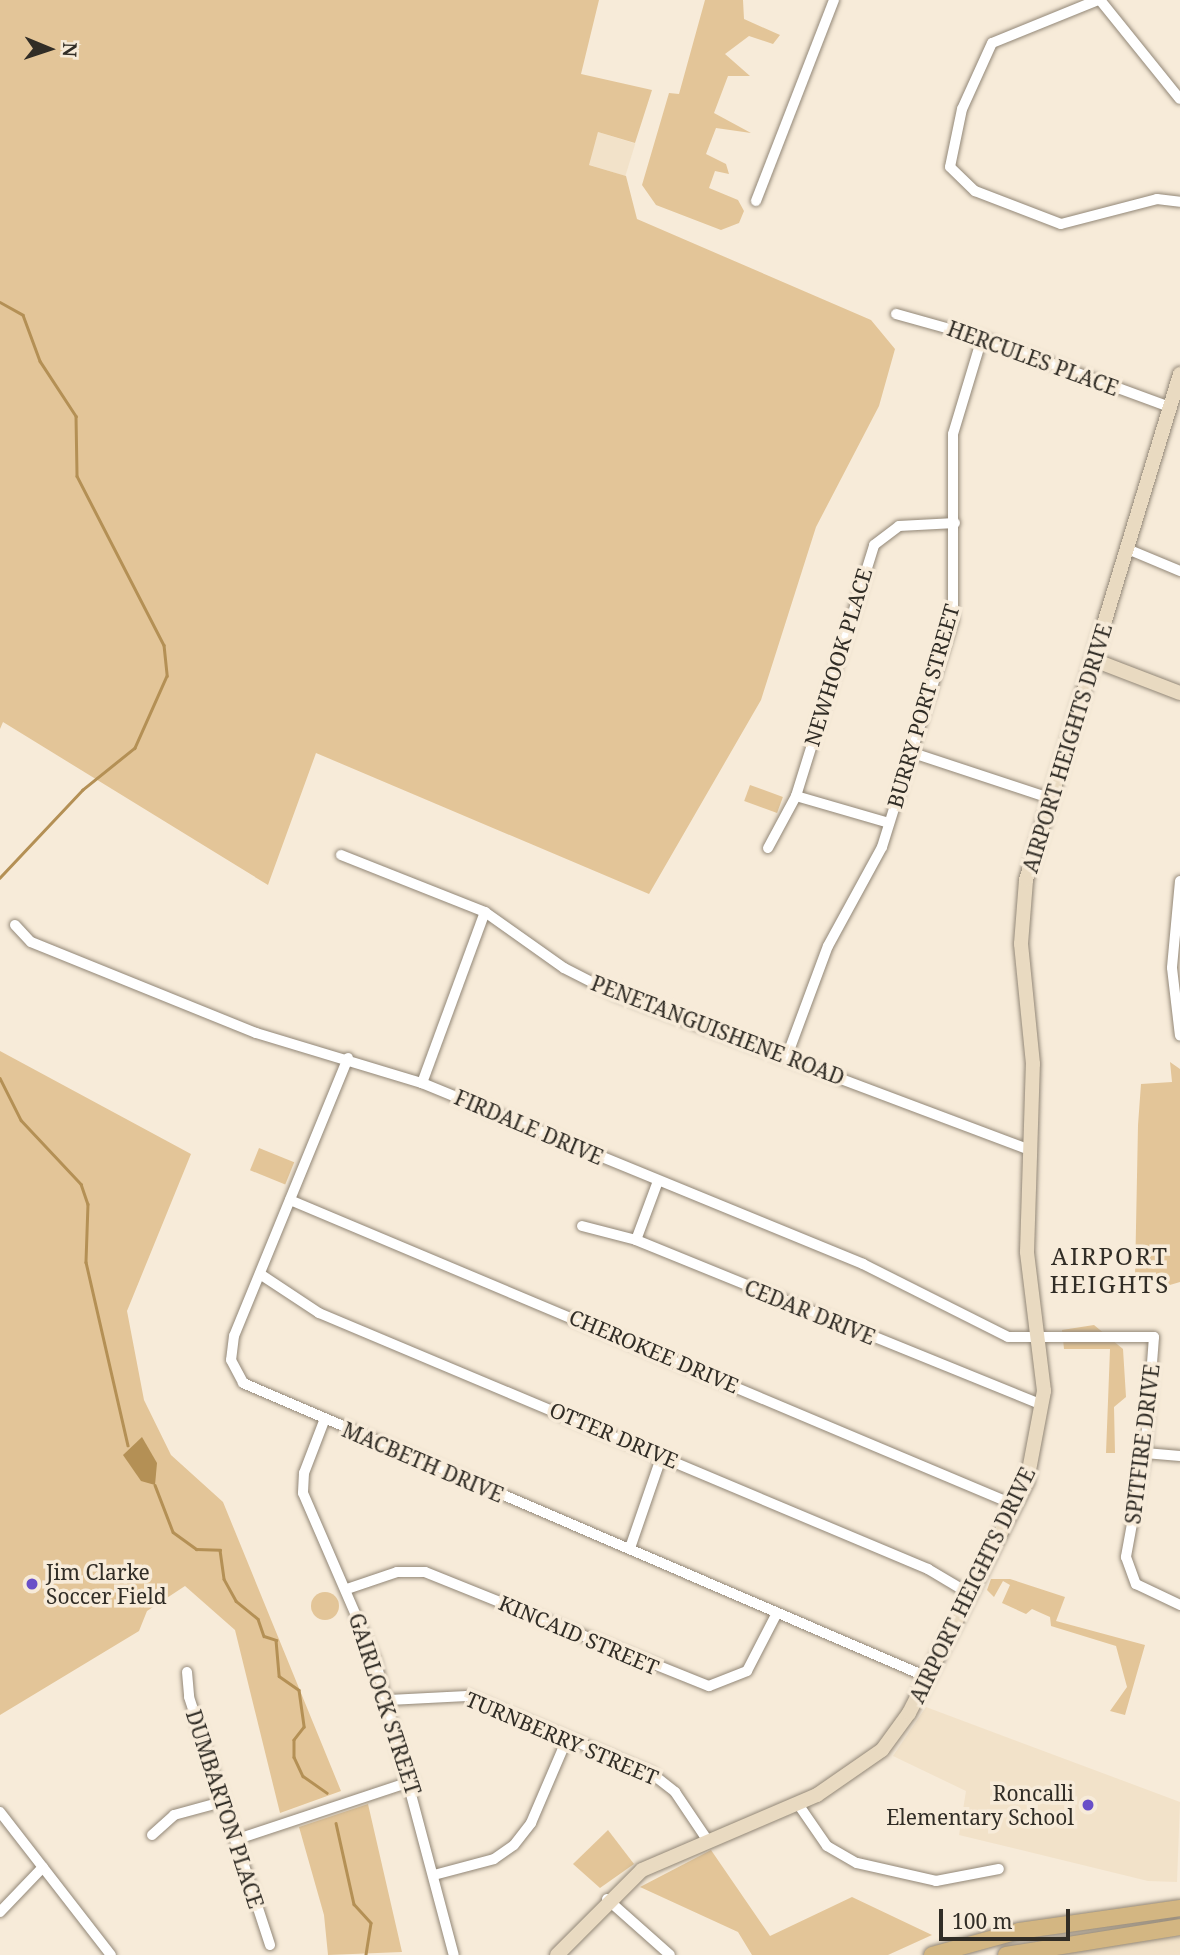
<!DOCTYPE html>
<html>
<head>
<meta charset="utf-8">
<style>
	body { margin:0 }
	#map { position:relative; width:1180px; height:1955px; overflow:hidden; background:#f7ebd9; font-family:"Noto Serif",serif }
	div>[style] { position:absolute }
	.built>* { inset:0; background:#f2e2c9; transform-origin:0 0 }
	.green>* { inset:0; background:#e3c598; transform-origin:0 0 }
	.round { border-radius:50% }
	.water>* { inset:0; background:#b49055 }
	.stream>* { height:2.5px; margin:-1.25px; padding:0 1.25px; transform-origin:1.25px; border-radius:1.25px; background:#b49055 }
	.roads { filter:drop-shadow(0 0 2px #928777) drop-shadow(0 0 2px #928777) }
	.street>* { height:10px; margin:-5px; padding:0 5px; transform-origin:5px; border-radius:5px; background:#fff }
	.secondary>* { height:14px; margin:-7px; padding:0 7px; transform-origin:7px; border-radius:7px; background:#e9dac1 }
	.primary>* { height:16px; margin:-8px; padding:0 8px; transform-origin:8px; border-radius:8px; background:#d3b682 }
	.dots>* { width:19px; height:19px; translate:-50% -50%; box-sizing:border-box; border:4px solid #f7ebd9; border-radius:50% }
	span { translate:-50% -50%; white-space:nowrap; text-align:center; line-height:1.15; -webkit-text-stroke:7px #f7ebd9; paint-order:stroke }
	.street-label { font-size:21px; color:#312d26 }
	.poi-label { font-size:21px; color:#312d26 }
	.left { translate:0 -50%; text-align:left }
	.right { translate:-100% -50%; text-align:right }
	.quarter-label { font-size:24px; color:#312d26; letter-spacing:2px }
	.north { position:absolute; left:14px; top:14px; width:70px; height:70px; -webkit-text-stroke:5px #f7ebd9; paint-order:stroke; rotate:92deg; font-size:19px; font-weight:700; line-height:28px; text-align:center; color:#312d26 }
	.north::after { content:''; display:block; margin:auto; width:24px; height:32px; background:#312d26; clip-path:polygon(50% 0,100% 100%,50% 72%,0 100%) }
	.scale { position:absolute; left:939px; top:1909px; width:131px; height:32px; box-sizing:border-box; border:4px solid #312d26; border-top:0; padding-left:9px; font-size:21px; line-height:24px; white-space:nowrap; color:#312d26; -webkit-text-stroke:5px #f7ebd9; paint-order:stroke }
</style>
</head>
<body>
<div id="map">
	<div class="built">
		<div style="left:598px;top:132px;width:39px;height:34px;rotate:17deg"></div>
		<div style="clip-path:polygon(926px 1707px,1180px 1802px,1177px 1882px,1148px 1881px,959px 1835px,966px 1791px,893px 1756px)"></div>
		<div style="clip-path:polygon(1180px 1937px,1180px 1955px,1031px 1955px,1126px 1942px)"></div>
	</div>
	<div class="green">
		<div style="clip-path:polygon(0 0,599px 0,581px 74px,652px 90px,635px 143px,598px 132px,589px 165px,626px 176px,637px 219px,871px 320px,895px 349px,879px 406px,816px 527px,761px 700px,649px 894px,316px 753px,268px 885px,3px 722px,0 729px)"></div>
		<div style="clip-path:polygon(705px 0,743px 0,744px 19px,780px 35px,773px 44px,749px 36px,725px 54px,750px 76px,728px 76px,714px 113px,751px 133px,716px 128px,706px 154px,726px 164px,729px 174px,715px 171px,709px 188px,738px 200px,744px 211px,739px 223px,721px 230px,656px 205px,642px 185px,669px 93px,679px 94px)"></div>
		<div style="left:750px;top:785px;width:35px;height:17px;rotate:20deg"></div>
		<div style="clip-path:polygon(0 1051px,191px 1154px,127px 1311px,144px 1400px,171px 1455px,223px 1502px,341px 1791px,280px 1813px,235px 1630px,185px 1586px,147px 1611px,139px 1631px,0 1715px)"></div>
		<div style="clip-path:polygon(1170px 1062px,1180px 1069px,1180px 1282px,1163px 1287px,1135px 1278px,1138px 1125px,1141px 1084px,1172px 1082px)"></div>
		<div style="left:259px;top:1148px;width:38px;height:24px;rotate:22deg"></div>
		<div style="clip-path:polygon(1094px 1325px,1123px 1349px,1126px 1397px,1114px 1407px,1115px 1453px,1106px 1453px,1110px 1349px,1064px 1349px,1062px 1330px)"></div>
		<div style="clip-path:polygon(991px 1579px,1010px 1579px,1065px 1597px,1056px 1621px,1145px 1645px,1125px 1715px,1110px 1711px,1127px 1687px,1116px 1646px,1051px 1626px,1050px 1617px,1032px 1609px,1026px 1614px,1002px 1603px,1010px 1585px,1003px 1581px,994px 1597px,987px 1590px)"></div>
		<div class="round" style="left:311px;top:1592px;width:28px;height:28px"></div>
		<div style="clip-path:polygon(368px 1804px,402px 1952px,328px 1955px,324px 1915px,299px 1827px)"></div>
		<div style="clip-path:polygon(608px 1830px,634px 1864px,600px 1888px,573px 1864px)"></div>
		<div style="clip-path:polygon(711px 1850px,770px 1936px,852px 1897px,932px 1935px,888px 1955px,752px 1955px,738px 1932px,640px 1887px)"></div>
	</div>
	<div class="water">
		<div style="clip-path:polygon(142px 1437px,157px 1463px,155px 1485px,141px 1481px,123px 1455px)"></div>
	</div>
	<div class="stream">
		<div style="left:0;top:302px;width:26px;rotate:29deg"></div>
		<div style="left:23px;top:315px;width:49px;rotate:69.7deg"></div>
		<div style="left:40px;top:361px;width:66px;rotate:56.8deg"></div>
		<div style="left:76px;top:416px;width:60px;rotate:89deg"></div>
		<div style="left:77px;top:476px;width:190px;rotate:62.8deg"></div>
		<div style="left:164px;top:645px;width:31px;rotate:84deg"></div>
		<div style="left:167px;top:676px;width:79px;rotate:114deg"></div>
		<div style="left:135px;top:748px;width:67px;rotate:141.1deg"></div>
		<div style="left:83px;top:790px;width:121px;rotate:133.3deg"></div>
		<div style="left:0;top:1078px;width:47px;rotate:63.4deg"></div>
		<div style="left:21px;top:1120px;width:88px;rotate:46.8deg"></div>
		<div style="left:81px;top:1184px;width:21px;rotate:71deg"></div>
		<div style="left:88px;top:1204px;width:58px;rotate:92deg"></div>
		<div style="left:86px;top:1262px;width:188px;rotate:77.1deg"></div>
		<div style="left:155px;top:1485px;width:50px;rotate:69deg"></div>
		<div style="left:173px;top:1532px;width:29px;rotate:36deg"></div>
		<div style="left:196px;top:1549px;width:24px;rotate:2deg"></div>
		<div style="left:220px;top:1550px;width:29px;rotate:82deg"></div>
		<div style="left:224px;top:1579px;width:25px;rotate:61deg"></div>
		<div style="left:236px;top:1601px;width:28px;rotate:39deg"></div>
		<div style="left:258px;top:1619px;width:18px;rotate:71deg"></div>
		<div style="left:264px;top:1636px;width:13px;rotate:18deg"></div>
		<div style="left:276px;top:1640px;width:36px;rotate:85deg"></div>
		<div style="left:279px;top:1676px;width:24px;rotate:35deg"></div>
		<div style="left:299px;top:1690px;width:37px;rotate:82deg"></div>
		<div style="left:304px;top:1727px;width:16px;rotate:128deg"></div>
		<div style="left:294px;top:1740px;width:17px;rotate:90deg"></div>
		<div style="left:294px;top:1757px;width:21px;rotate:65deg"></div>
		<div style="left:303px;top:1776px;width:29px;rotate:35deg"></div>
		<div style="left:336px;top:1823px;width:83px;rotate:77.5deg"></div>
		<div style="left:354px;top:1904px;width:25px;rotate:48deg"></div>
		<div style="left:371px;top:1923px;width:32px;rotate:99deg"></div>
	</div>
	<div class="roads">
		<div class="street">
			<div style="left:1098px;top:0;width:114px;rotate:157.9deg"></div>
			<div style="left:992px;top:43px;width:72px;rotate:114.4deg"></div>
			<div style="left:962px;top:109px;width:59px;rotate:101.7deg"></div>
			<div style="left:950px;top:167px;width:35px;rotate:44deg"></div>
			<div style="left:975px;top:191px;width:92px;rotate:21deg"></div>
			<div style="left:1061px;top:224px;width:99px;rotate:-14.6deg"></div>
			<div style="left:1157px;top:199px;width:23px;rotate:7deg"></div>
			<div style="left:1100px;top:0;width:127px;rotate:51.1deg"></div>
			<div style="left:756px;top:201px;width:216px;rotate:-68.8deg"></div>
			<div style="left:896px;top:314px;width:89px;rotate:15.6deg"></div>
			<div style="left:982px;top:338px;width:200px;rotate:20.2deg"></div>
			<div style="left:1125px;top:548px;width:60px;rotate:22.7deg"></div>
			<div style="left:910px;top:752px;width:146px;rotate:18.3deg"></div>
			<div style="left:796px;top:796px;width:97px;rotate:16.2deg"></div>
			<div style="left:768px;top:848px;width:59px;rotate:-61.7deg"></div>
			<div style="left:796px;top:796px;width:263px;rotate:-72.7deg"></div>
			<div style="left:874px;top:545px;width:31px;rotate:-37deg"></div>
			<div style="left:899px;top:526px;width:56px;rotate:-3.1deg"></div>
			<div style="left:341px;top:855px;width:155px;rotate:21.6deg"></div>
			<div style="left:485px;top:912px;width:97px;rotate:35.3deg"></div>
			<div style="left:564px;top:968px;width:57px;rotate:27deg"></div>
			<div style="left:615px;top:994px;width:444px;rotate:20.6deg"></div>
			<div style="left:1180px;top:881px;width:87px;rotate:95.3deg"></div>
			<div style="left:1172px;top:968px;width:68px;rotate:83.3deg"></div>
			<div style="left:15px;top:925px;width:23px;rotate:47deg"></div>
			<div style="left:31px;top:942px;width:243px;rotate:22deg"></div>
			<div style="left:256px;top:1033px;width:173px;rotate:16.8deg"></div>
			<div style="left:422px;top:1083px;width:477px;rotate:22.3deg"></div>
			<div style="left:863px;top:1264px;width:162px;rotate:26.7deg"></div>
			<div style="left:1008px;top:1337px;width:146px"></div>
			<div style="left:1154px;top:1337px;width:116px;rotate:94.4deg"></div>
			<div style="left:1145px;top:1453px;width:106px;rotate:100.4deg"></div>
			<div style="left:1126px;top:1557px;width:29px;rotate:70deg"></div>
			<div style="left:1136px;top:1584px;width:49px;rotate:25.5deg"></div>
			<div style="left:787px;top:1056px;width:117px;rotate:-69.6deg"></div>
			<div style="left:828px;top:946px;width:113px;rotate:-61.4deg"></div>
			<div style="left:882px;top:847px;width:238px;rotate:-72.6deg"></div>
			<div style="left:953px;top:620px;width:186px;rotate:-90deg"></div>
			<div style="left:953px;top:434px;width:100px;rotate:-73.2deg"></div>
			<div style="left:348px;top:1058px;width:300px;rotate:112.3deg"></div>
			<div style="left:234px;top:1336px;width:24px;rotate:97deg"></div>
			<div style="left:231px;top:1360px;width:26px;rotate:62deg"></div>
			<div style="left:243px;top:1383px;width:745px;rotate:23.26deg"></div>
			<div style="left:422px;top:1083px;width:182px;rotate:-69.8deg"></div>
			<div style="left:658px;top:1181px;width:63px;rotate:110.4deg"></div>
			<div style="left:636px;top:1240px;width:439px;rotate:22.1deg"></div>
			<div style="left:290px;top:1200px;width:787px;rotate:22.82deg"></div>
			<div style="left:582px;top:1226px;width:56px;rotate:14.5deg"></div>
			<div style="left:260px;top:1274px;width:71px;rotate:33.5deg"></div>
			<div style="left:319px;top:1313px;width:661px;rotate:22.8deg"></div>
			<div style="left:928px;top:1569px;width:49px;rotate:30.8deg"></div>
			<div style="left:324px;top:1421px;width:56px;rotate:111deg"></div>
			<div style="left:304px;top:1473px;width:20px;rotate:93deg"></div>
			<div style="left:303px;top:1493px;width:181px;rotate:66.6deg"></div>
			<div style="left:375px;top:1659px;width:306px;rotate:75.1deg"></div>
			<div style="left:1145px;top:1453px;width:35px;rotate:5deg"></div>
			<div style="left:630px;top:1548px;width:98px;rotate:-71deg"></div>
			<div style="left:347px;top:1589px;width:53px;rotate:-18.8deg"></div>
			<div style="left:397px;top:1572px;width:28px"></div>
			<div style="left:425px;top:1572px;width:306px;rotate:21.9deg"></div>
			<div style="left:709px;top:1686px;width:41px;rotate:-21.5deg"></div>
			<div style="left:747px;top:1671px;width:65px;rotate:-62.7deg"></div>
			<div style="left:187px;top:1672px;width:25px;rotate:85deg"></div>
			<div style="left:189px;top:1697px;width:261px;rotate:71.9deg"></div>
			<div style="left:389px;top:1700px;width:78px;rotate:-2.9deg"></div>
			<div style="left:467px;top:1696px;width:199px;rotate:22.7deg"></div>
			<div style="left:651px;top:1773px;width:31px;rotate:38deg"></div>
			<div style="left:675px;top:1792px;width:55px;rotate:56deg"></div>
			<div style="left:798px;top:1804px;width:51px;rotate:55.4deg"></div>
			<div style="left:827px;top:1846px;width:34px;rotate:30deg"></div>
			<div style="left:857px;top:1863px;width:81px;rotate:12.8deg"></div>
			<div style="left:936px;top:1881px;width:64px;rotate:-10.8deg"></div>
			<div style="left:0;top:1812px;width:181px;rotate:52.2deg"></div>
			<div style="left:152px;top:1835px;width:30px;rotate:-42deg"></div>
			<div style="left:174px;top:1815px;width:50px;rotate:-15.2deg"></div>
			<div style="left:235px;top:1840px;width:187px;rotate:-18.4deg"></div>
			<div style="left:434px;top:1875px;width:62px;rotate:-14.9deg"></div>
			<div style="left:494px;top:1859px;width:24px;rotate:-35deg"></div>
			<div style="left:514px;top:1845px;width:28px;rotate:-52deg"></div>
			<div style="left:531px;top:1823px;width:91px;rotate:-66.8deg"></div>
			<div style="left:607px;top:1899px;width:84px;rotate:41.6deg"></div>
			<div style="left:0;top:1912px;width:62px;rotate:-46.3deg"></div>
		</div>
		<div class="secondary">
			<div style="left:1094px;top:660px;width:92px;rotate:21deg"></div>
			<div style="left:557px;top:1955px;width:120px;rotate:-45deg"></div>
			<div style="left:642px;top:1870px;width:190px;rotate:-23.2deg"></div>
			<div style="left:817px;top:1795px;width:79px;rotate:-34.7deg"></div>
			<div style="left:882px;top:1750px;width:46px;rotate:-53.9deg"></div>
			<div style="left:909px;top:1713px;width:260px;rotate:-63deg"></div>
			<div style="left:1027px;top:1481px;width:92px;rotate:-79.3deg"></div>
			<div style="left:1044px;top:1391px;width:140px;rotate:-97deg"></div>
			<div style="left:1027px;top:1252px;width:188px;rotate:-88.2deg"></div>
			<div style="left:1033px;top:1064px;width:121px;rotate:-95.7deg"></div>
			<div style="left:1021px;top:944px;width:64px;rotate:-85.5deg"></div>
			<div style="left:1026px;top:880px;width:529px;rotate:-73.07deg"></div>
		</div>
		<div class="primary">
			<div style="left:932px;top:1955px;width:90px;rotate:-15.4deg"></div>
			<div style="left:1019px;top:1931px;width:163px;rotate:-8.1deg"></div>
			<div style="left:1006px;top:1955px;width:176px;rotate:-9.1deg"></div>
		</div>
	</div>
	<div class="dots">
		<div style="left:32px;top:1584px;background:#694fc8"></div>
		<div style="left:1088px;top:1805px;background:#694fc8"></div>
	</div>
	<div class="street-label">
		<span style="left:1033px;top:358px;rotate:20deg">HERCULES PLACE</span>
		<span style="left:838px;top:657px;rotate:-73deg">NEWHOOK PLACE</span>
		<span style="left:923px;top:706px;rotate:-74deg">BURRY PORT STREET</span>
		<span style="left:1067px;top:748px;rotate:-73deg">AIRPORT HEIGHTS DRIVE</span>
		<span style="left:718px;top:1030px;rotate:21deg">PENETANGUISHENE ROAD</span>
		<span style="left:529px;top:1127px;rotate:23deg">FIRDALE DRIVE</span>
		<span style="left:810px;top:1312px;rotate:22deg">CEDAR DRIVE</span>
		<span style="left:654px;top:1351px;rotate:23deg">CHEROKEE DRIVE</span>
		<span style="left:614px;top:1435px;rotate:23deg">OTTER DRIVE</span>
		<span style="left:1142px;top:1444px;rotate:-83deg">SPITFIRE DRIVE</span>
		<span style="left:423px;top:1462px;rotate:23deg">MACBETH DRIVE</span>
		<span style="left:972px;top:1585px;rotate:-64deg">AIRPORT HEIGHTS DRIVE</span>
		<span style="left:579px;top:1635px;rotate:23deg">KINCAID STREET</span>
		<span style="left:385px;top:1704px;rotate:72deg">GAIRLOCK STREET</span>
		<span style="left:562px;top:1738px;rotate:23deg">TURNBERRY STREET</span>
		<span style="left:225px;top:1809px;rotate:72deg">DUMBARTON PLACE</span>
	</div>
	<div class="poi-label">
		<span class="left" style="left:46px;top:1584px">Jim Clarke<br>Soccer Field</span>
		<span class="right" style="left:1074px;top:1805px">Roncalli<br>Elementary School</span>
	</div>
	<div class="quarter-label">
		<span style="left:1110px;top:1270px">AIRPORT<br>HEIGHTS</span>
	</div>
	<div class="north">N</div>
	<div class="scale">100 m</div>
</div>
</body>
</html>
